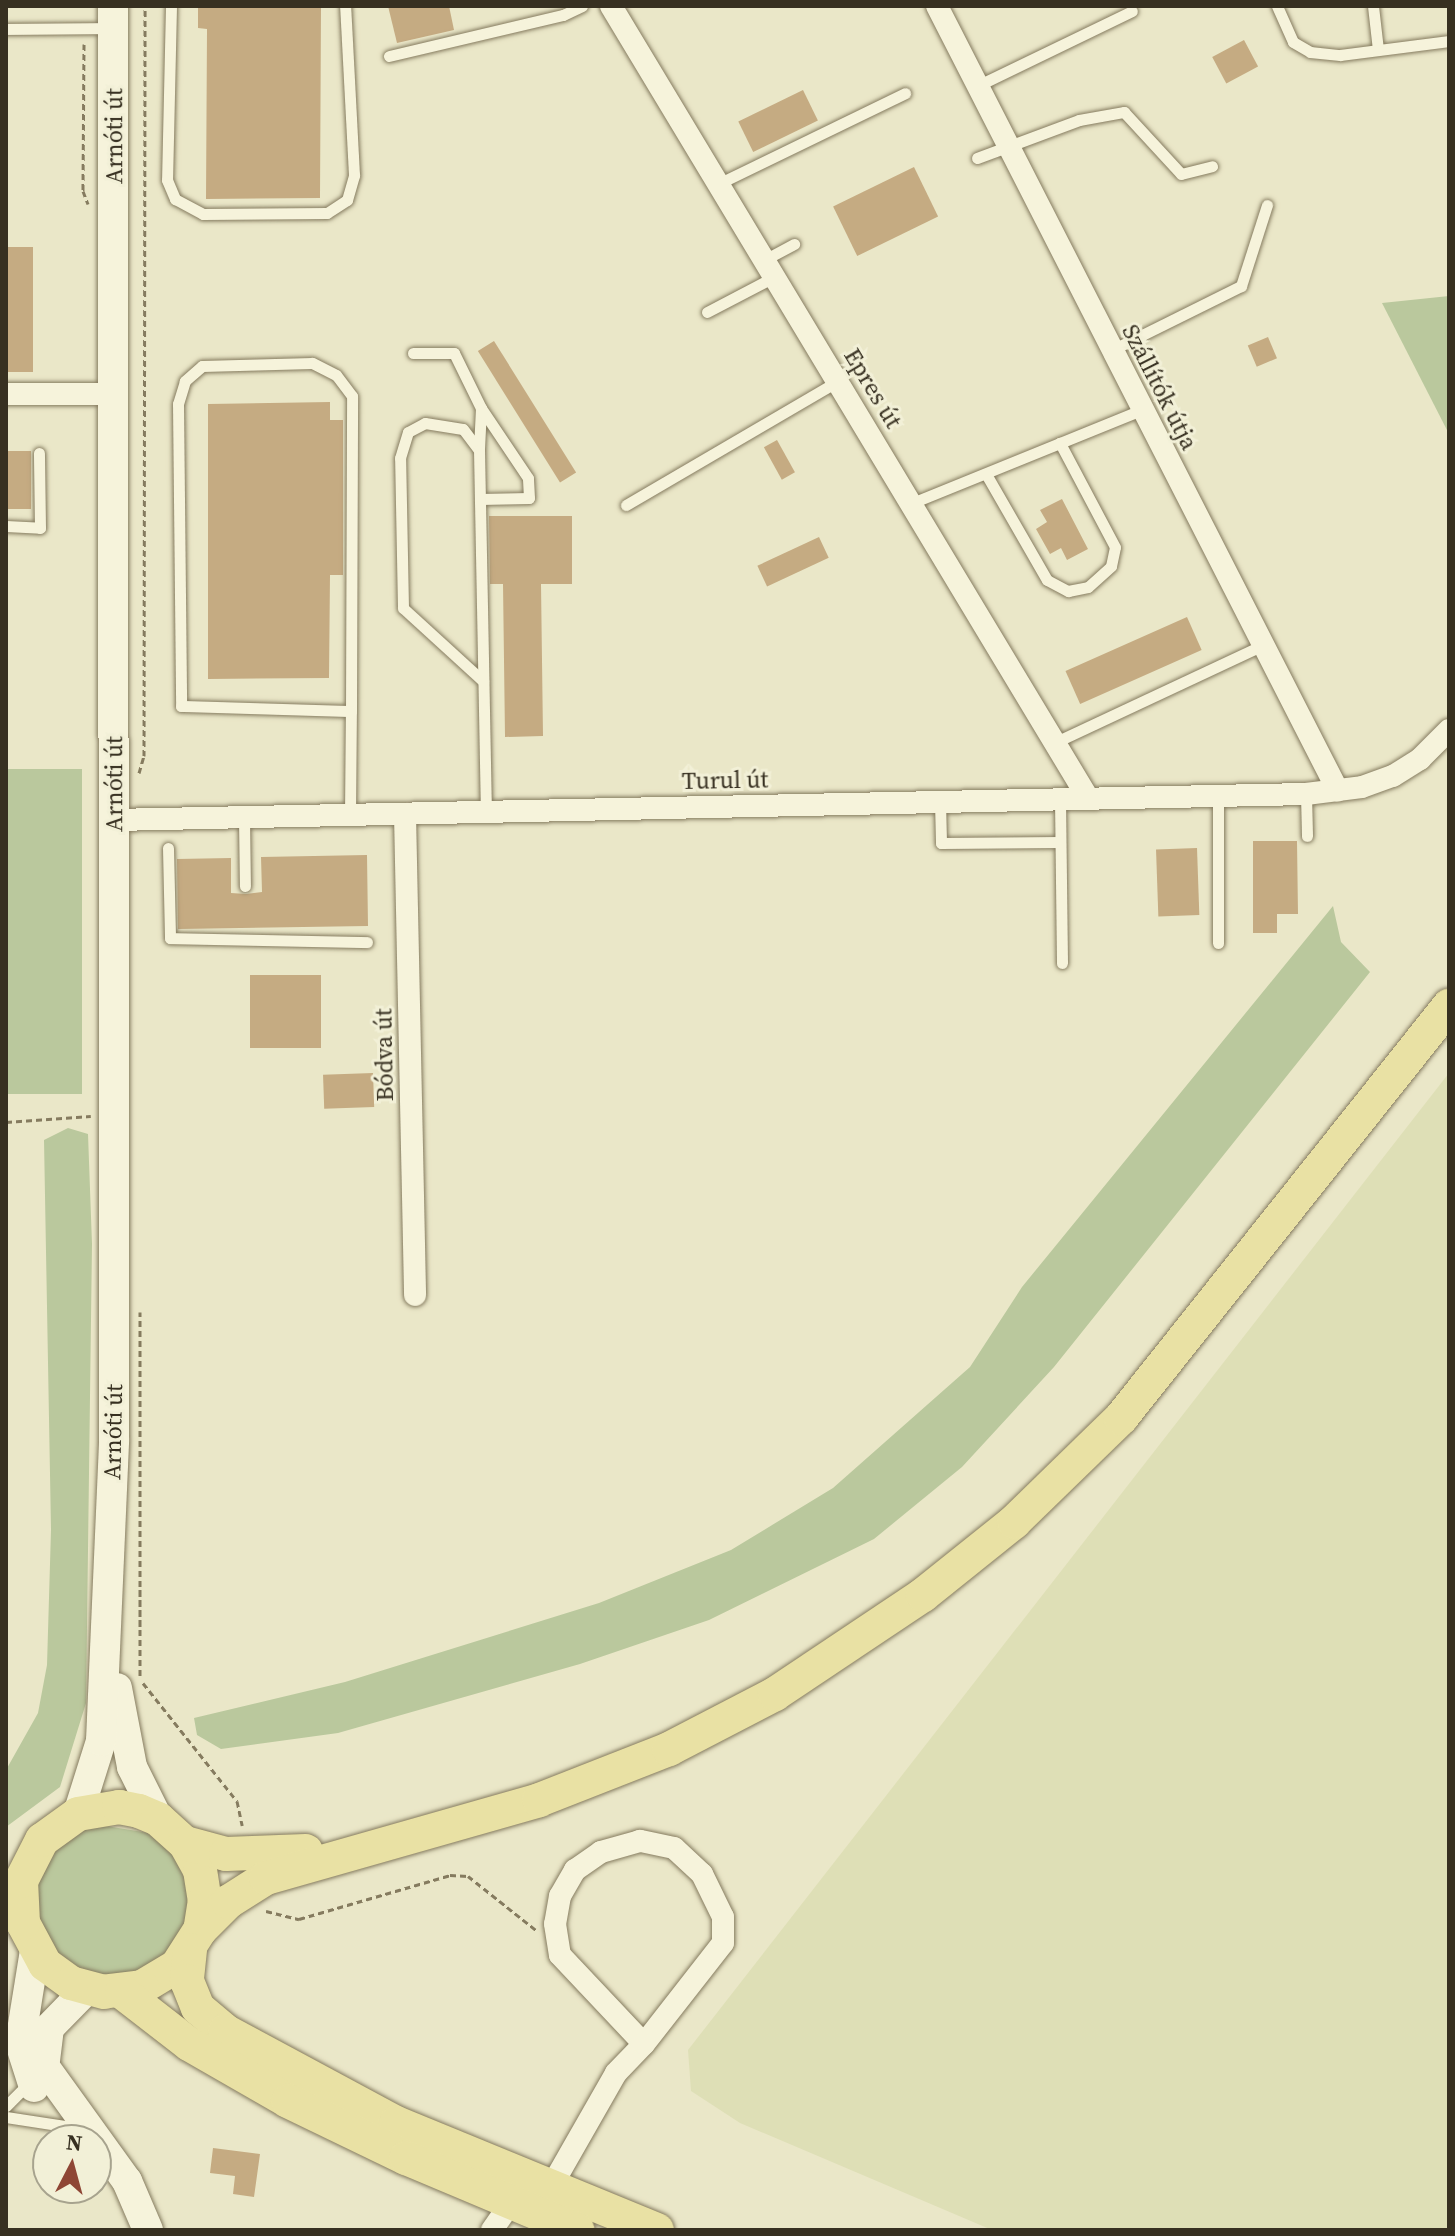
<!DOCTYPE html>
<html>
<head>
<meta charset="utf-8">
<style>
	body { margin:0 }
	#map { position:relative; width:1455px; height:2236px; overflow:hidden; background:#eae7c8; font-family:"Source Serif 4",serif }
	div>[style] { position:absolute }
	.farmland>* { inset:0; background:#dedfb6 }
	.green>* { inset:0; background:#bac89d; transform-origin:0 0 }
	.building>* { inset:0; background:#c5ab82; transform-origin:0 0 }
	.path>* { height:3px; margin-top:-1.5px; transform-origin:0; background:repeating-linear-gradient(90deg,#857b5f 0 6px,transparent 0 10px) }
	.roads { filter:drop-shadow(0 0 2px #857b5f) drop-shadow(0 0 2px #857b5f) }
	.lane>* { height:11px; margin:-5.5px; padding:0 5.5px; transform-origin:5.5px; border-radius:5.5px; background:#f6f3db }
	.street>* { height:22px; margin:-11px; padding:0 11px; transform-origin:11px; border-radius:11px; background:#f6f3db }
	.secondary>* { height:30px; margin:-15px; padding:0 15px; transform-origin:15px; border-radius:15px; background:#f6f3db }
	.primary>* { height:34px; margin:-17px; padding:0 17px; transform-origin:17px; border-radius:17px; background:#e9e1a4 }
	span { translate:-50% -50%; white-space:nowrap; text-align:center; line-height:1.15; -webkit-text-stroke:6px #f2f0d7; paint-order:stroke }
	.street-label { font-size:24px; color:#373021 }
	.frame { position:absolute; inset:0; border:8px solid #373021; pointer-events:none }
	.north { position:absolute; left:32px; top:2124px; width:80px; height:80px; box-sizing:border-box; background:#f2f0d7; border:2px solid #a7a38e; border-radius:50%; rotate:6deg; font-size:22px; font-weight:700; line-height:32px; text-align:center; color:#373021 }
	.north::after { content:''; display:block; margin:auto; width:28px; height:36px; background:#8e4635; clip-path:polygon(50% 0,100% 100%,50% 72%,0 100%) }
</style>
</head>
<body>
<div id="map">
	<div class="farmland">
		<div style="clip-path:polygon(1449px 1073px,1449px 2230px,992px 2230px,740px 2123px,691px 2091px,688px 2050px)"></div>
	</div>
	<div class="green">
		<div style="clip-path:polygon(1449px 296px,1449px 434px,1382px 303px)"></div>
		<div style="left:82px;top:769px;width:325px;height:76px;rotate:90deg"></div>
		<div style="clip-path:polygon(1333px 906px,1341px 942px,1370px 972px,1054px 1367px,962px 1467px,874px 1539px,709px 1620px,580px 1664px,338px 1733px,221px 1749px,197px 1735px,194px 1718px,345px 1682px,599px 1603px,731px 1550px,833px 1488px,970px 1367px,1022px 1287px)"></div>
		<div style="clip-path:polygon(68px 1128px,88px 1134px,92px 1244px,86px 1703px,60px 1787px,6px 1827px,6px 1770px,38px 1713px,47px 1665px,51px 1530px,44px 1140px)"></div>
		<div style="clip-path:polygon(100px 1825px,149px 1833px,169px 1848px,191px 1891px,184px 1940px,125px 1982px,77px 1975px,42px 1940px,34px 1892px,56px 1848px,76px 1833px)"></div>
	</div>
	<div class="building">
		<div style="clip-path:polygon(198px 6px,321px 6px,320px 198px,206px 199px,207px 29px,198px 28px)"></div>
		<div style="clip-path:polygon(388px 6px,449px 6px,454px 30px,397px 43px)"></div>
		<div style="left:1244px;top:40px;width:30px;height:36px;rotate:62deg"></div>
		<div style="left:803px;top:90px;width:34px;height:72px;rotate:64deg"></div>
		<div style="left:914px;top:167px;width:55px;height:90px;rotate:64deg"></div>
		<div style="left:6px;top:247px;width:27px;height:125px"></div>
		<div style="left:1268px;top:337px;width:23px;height:22px;rotate:67deg"></div>
		<div style="left:494px;top:341px;width:155px;height:19px;rotate:58deg"></div>
		<div style="clip-path:polygon(330px 402px,330px 420px,343px 420px,343px 575px,330px 575px,329px 678px,208px 679px,208px 404px)"></div>
		<div style="left:777px;top:440px;width:37px;height:15px;rotate:61deg"></div>
		<div style="left:6px;top:451px;width:25px;height:58px"></div>
		<div style="clip-path:polygon(1062px 499px,1088px 549px,1067px 560px,1061px 548px,1050px 554px,1036px 529px,1047px 522px,1040px 510px)"></div>
		<div style="clip-path:polygon(489px 516px,572px 516px,572px 584px,541px 584px,543px 736px,505px 737px,503px 584px,490px 584px)"></div>
		<div style="left:819px;top:537px;width:23px;height:68px;rotate:65deg"></div>
		<div style="left:1187px;top:617px;width:36px;height:133px;rotate:66deg"></div>
		<div style="clip-path:polygon(1253px 841px,1297px 841px,1298px 914px,1277px 914px,1277px 933px,1253px 933px)"></div>
		<div style="left:1197px;top:848px;width:67px;height:41px;rotate:88deg"></div>
		<div style="clip-path:polygon(367px 855px,368px 926px,178px 929px,177px 859px,231px 858px,231px 893px,246px 894px,262px 892px,261px 857px)"></div>
		<div style="left:321px;top:975px;width:73px;height:71px;rotate:90deg"></div>
		<div style="left:373px;top:1073px;width:34px;height:50px;rotate:88deg"></div>
		<div style="clip-path:polygon(213px 2148px,260px 2154px,254px 2197px,233px 2194px,235px 2176px,210px 2173px)"></div>
	</div>
	<div class="path">
		<div style="left:84px;top:44px;width:147px;rotate:90.4deg"></div>
		<div style="left:83px;top:191px;width:14px;rotate:69deg"></div>
		<div style="left:139px;top:773px;width:18px;rotate:-74deg"></div>
		<div style="left:144px;top:756px;width:750px;rotate:-89.92deg"></div>
		<div style="left:6px;top:1122px;width:85px;rotate:-4deg"></div>
		<div style="left:140px;top:1676px;width:364px;rotate:-90deg"></div>
		<div style="left:143px;top:1683px;width:151px;rotate:51.5deg"></div>
		<div style="left:237px;top:1801px;width:25px;rotate:78deg"></div>
		<div style="left:266px;top:1911px;width:34px;rotate:14deg"></div>
		<div style="left:299px;top:1919px;width:157px;rotate:-16.2deg"></div>
		<div style="left:450px;top:1875px;width:18px;rotate:3deg"></div>
		<div style="left:468px;top:1876px;width:87px;rotate:38.5deg"></div>
	</div>
	<div class="roads">
		<div class="lane">
			<div style="left:171px;top:6px;width:174px;rotate:91.3deg"></div>
			<div style="left:167px;top:180px;width:21px;rotate:67deg"></div>
			<div style="left:175px;top:199px;width:32px;rotate:28deg"></div>
			<div style="left:203px;top:214px;width:124px;rotate:-0.5deg"></div>
			<div style="left:327px;top:213px;width:24px;rotate:-33deg"></div>
			<div style="left:347px;top:200px;width:26px;rotate:-74deg"></div>
			<div style="left:354px;top:175px;width:169px;rotate:-93deg"></div>
			<div style="left:1277px;top:6px;width:39px;rotate:66deg"></div>
			<div style="left:1293px;top:42px;width:20px;rotate:30deg"></div>
			<div style="left:1310px;top:52px;width:30px;rotate:6deg"></div>
			<div style="left:1340px;top:55px;width:110px;rotate:-7.3deg"></div>
			<div style="left:1373px;top:6px;width:44px;rotate:83.5deg"></div>
			<div style="left:6px;top:29px;width:107px;rotate:-0.5deg"></div>
			<div style="left:389px;top:56px;width:179px;rotate:-13.3deg"></div>
			<div style="left:563px;top:15px;width:21px;rotate:-25deg"></div>
			<div style="left:977px;top:86px;width:172px;rotate:-25.8deg"></div>
			<div style="left:977px;top:158px;width:109px;rotate:-20.4deg"></div>
			<div style="left:1079px;top:120px;width:46px;rotate:-10.1deg"></div>
			<div style="left:1124px;top:112px;width:84px;rotate:47.4deg"></div>
			<div style="left:1181px;top:174px;width:32px;rotate:-14deg"></div>
			<div style="left:718px;top:184px;width:208px;rotate:-25.9deg"></div>
			<div style="left:766px;top:259px;width:32px;rotate:-28deg"></div>
			<div style="left:707px;top:312px;width:78px;rotate:-27.6deg"></div>
			<div style="left:1112px;top:350px;width:144px;rotate:-26.4deg"></div>
			<div style="left:1241px;top:286px;width:85px;rotate:-72.2deg"></div>
			<div style="left:413px;top:353px;width:41px"></div>
			<div style="left:454px;top:353px;width:61px;rotate:63.9deg"></div>
			<div style="left:481px;top:408px;width:41px;rotate:92.8deg"></div>
			<div style="left:986px;top:474px;width:122px;rotate:60.1deg"></div>
			<div style="left:1047px;top:580px;width:24px;rotate:28deg"></div>
			<div style="left:1068px;top:591px;width:20px;rotate:-11deg"></div>
			<div style="left:1088px;top:587px;width:31px;rotate:-42deg"></div>
			<div style="left:1111px;top:566px;width:19px;rotate:-78deg"></div>
			<div style="left:1115px;top:547px;width:118px;rotate:-117.9deg"></div>
			<div style="left:480px;top:499px;width:49px;rotate:-1.2deg"></div>
			<div style="left:529px;top:498px;width:20px;rotate:-93deg"></div>
			<div style="left:528px;top:478px;width:84px;rotate:-123.9deg"></div>
			<div style="left:912px;top:503px;width:249px;rotate:-22.1deg"></div>
			<div style="left:626px;top:505px;width:246px;rotate:-30.3deg"></div>
			<div style="left:6px;top:526px;width:34px;rotate:3deg"></div>
			<div style="left:40px;top:528px;width:75px;rotate:-90.8deg"></div>
			<div style="left:483px;top:681px;width:108px;rotate:-137.6deg"></div>
			<div style="left:403px;top:608px;width:150px;rotate:-91.1deg"></div>
			<div style="left:400px;top:458px;width:27px;rotate:-73deg"></div>
			<div style="left:408px;top:432px;width:19px;rotate:-28deg"></div>
			<div style="left:425px;top:423px;width:38px;rotate:9deg"></div>
			<div style="left:463px;top:429px;width:26px;rotate:53deg"></div>
			<div style="left:479px;top:450px;width:362px;rotate:88.9deg"></div>
			<div style="left:1056px;top:742px;width:229px;rotate:-25.1deg"></div>
			<div style="left:1306px;top:794px;width:42px;rotate:88.6deg"></div>
			<div style="left:1060px;top:799px;width:164px;rotate:89.3deg"></div>
			<div style="left:940px;top:801px;width:42px;rotate:88.6deg"></div>
			<div style="left:941px;top:843px;width:119px;rotate:-0.5deg"></div>
			<div style="left:350px;top:816px;width:105px;rotate:-89.5deg"></div>
			<div style="left:351px;top:711px;width:315px;rotate:-89.8deg"></div>
			<div style="left:352px;top:396px;width:26px;rotate:-127deg"></div>
			<div style="left:336px;top:375px;width:27px;rotate:-153deg"></div>
			<div style="left:312px;top:363px;width:110px;rotate:178.4deg"></div>
			<div style="left:202px;top:366px;width:23px;rotate:139deg"></div>
			<div style="left:185px;top:381px;width:24px;rotate:107deg"></div>
			<div style="left:178px;top:404px;width:302px;rotate:89.4deg"></div>
			<div style="left:181px;top:706px;width:170px;rotate:1.7deg"></div>
			<div style="left:244px;top:818px;width:68px;rotate:89.2deg"></div>
			<div style="left:168px;top:848px;width:90px;rotate:88.7deg"></div>
			<div style="left:170px;top:938px;width:197px;rotate:1.2deg"></div>
			<div style="left:1218px;top:943px;width:148px;rotate:-90deg"></div>
			<div style="left:6px;top:2106px;width:33px;rotate:-45deg"></div>
			<div style="left:6px;top:2117px;width:79px;rotate:8.7deg"></div>
		</div>
		<div class="street">
			<div style="left:611px;top:6px;width:925px;rotate:58.94deg"></div>
			<div style="left:937px;top:6px;width:881px;rotate:62.94deg"></div>
			<div style="left:6px;top:394px;width:109px"></div>
			<div style="left:405px;top:814px;width:481px;rotate:88.8deg"></div>
			<div style="left:114px;top:820px;width:1192px;rotate:-1.25deg"></div>
			<div style="left:1306px;top:794px;width:56px;rotate:-7.1deg"></div>
			<div style="left:1362px;top:787px;width:33px;rotate:-20deg"></div>
			<div style="left:1393px;top:776px;width:32px;rotate:-32deg"></div>
			<div style="left:1420px;top:759px;width:41px;rotate:-45deg"></div>
			<div style="left:551px;top:2187px;width:131px;rotate:-60.3deg"></div>
			<div style="left:616px;top:2073px;width:40px;rotate:-46deg"></div>
			<div style="left:644px;top:2044px;width:128px;rotate:-52deg"></div>
			<div style="left:723px;top:1943px;width:26px;rotate:-90deg"></div>
			<div style="left:723px;top:1917px;width:48px;rotate:-116deg"></div>
			<div style="left:702px;top:1874px;width:38px;rotate:-137deg"></div>
			<div style="left:674px;top:1848px;width:35px;rotate:-168deg"></div>
			<div style="left:640px;top:1841px;width:41px;rotate:164.2deg"></div>
			<div style="left:601px;top:1852px;width:32px;rotate:145deg"></div>
			<div style="left:575px;top:1870px;width:30px;rotate:120deg"></div>
			<div style="left:560px;top:1896px;width:28px;rotate:100deg"></div>
			<div style="left:555px;top:1924px;width:31px;rotate:81deg"></div>
			<div style="left:560px;top:1955px;width:122px;rotate:46.7deg"></div>
			<div style="left:492px;top:2230px;width:35px;rotate:-55deg"></div>
		</div>
		<div class="secondary">
			<div style="left:117px;top:1688px;width:80px;rotate:79.2deg"></div>
			<div style="left:132px;top:1767px;width:58px;rotate:63.4deg"></div>
			<div style="left:78px;top:1814px;width:77px;rotate:-72.5deg"></div>
			<div style="left:101px;top:1741px;width:300px;rotate:-87.5deg"></div>
			<div style="left:114px;top:1441px;width:1435px;rotate:-90.04deg"></div>
			<div style="left:87px;top:1989px;width:54px;rotate:134.3deg"></div>
			<div style="left:49px;top:2028px;width:38px;rotate:97deg"></div>
			<div style="left:44px;top:2066px;width:142px;rotate:54.2deg"></div>
			<div style="left:127px;top:2181px;width:53px;rotate:66.8deg"></div>
			<div style="left:34px;top:2087px;width:46px;rotate:-107.7deg"></div>
			<div style="left:20px;top:2043px;width:94px;rotate:-80.8deg"></div>
		</div>
		<div class="primary">
			<div style="left:185px;top:1843px;width:31px;rotate:61deg"></div>
			<div style="left:200px;top:1870px;width:30px;rotate:81deg"></div>
			<div style="left:205px;top:1900px;width:30px;rotate:99deg"></div>
			<div style="left:200px;top:1930px;width:43px;rotate:122.6deg"></div>
			<div style="left:177px;top:1966px;width:41px;rotate:149deg"></div>
			<div style="left:142px;top:1987px;width:38px;rotate:173deg"></div>
			<div style="left:104px;top:1992px;width:34px;rotate:-165deg"></div>
			<div style="left:71px;top:1983px;width:32px;rotate:-144deg"></div>
			<div style="left:45px;top:1964px;width:47px;rotate:-118.2deg"></div>
			<div style="left:23px;top:1923px;width:42px;rotate:-92.7deg"></div>
			<div style="left:21px;top:1881px;width:46px;rotate:-62.9deg"></div>
			<div style="left:42px;top:1840px;width:44px;rotate:-35.8deg"></div>
			<div style="left:78px;top:1814px;width:42px;rotate:-9.7deg"></div>
			<div style="left:119px;top:1807px;width:20px;rotate:11deg"></div>
			<div style="left:139px;top:1811px;width:21px;rotate:23deg"></div>
			<div style="left:158px;top:1819px;width:36px;rotate:42deg"></div>
			<div style="left:185px;top:1843px;width:42px;rotate:15deg"></div>
			<div style="left:226px;top:1854px;width:80px;rotate:-2.1deg"></div>
			<div style="left:200px;top:1930px;width:40px;rotate:-45deg"></div>
			<div style="left:228px;top:1902px;width:45px;rotate:-32.3deg"></div>
			<div style="left:266px;top:1878px;width:284px;rotate:-15.9deg"></div>
			<div style="left:539px;top:1800px;width:140px;rotate:-21.4deg"></div>
			<div style="left:669px;top:1749px;width:119px;rotate:-27.4deg"></div>
			<div style="left:775px;top:1694px;width:178px;rotate:-33.8deg"></div>
			<div style="left:923px;top:1595px;width:117px;rotate:-38.7deg"></div>
			<div style="left:1014px;top:1522px;width:149px;rotate:-44.2deg"></div>
			<div style="left:1121px;top:1418px;width:527px;rotate:-51.48deg"></div>
			<div style="left:190px;top:1950px;width:31px;rotate:96deg"></div>
			<div style="left:187px;top:1981px;width:29px;rotate:68deg"></div>
			<div style="left:198px;top:2008px;width:35px;rotate:40deg"></div>
			<div style="left:225px;top:2031px;width:194px;rotate:28.3deg"></div>
			<div style="left:396px;top:2123px;width:282px;rotate:22.3deg"></div>
			<div style="left:122px;top:1992px;width:85px;rotate:37.8deg"></div>
			<div style="left:189px;top:2044px;width:114px;rotate:29.9deg"></div>
			<div style="left:288px;top:2101px;width:131px;rotate:25.8deg"></div>
			<div style="left:406px;top:2158px;width:186px;rotate:22.8deg"></div>
		</div>
	</div>
	<div class="street-label">
		<span style="left:114px;top:136px;rotate:-90deg">Arnóti út</span>
		<span style="left:1160px;top:387px;rotate:63deg">Szállítók útja</span>
		<span style="left:873px;top:388px;rotate:59deg">Epres út</span>
		<span style="left:725px;top:780px;rotate:-1deg">Turul út</span>
		<span style="left:114px;top:784px;rotate:-90deg">Arnóti út</span>
		<span style="left:384px;top:1055px;rotate:-91deg">Bódva út</span>
		<span style="left:113px;top:1432px;rotate:-89deg">Arnóti út</span>
	</div>
	<div class="frame"></div>
	<div class="north">N</div>
</div>
</body>
</html>
